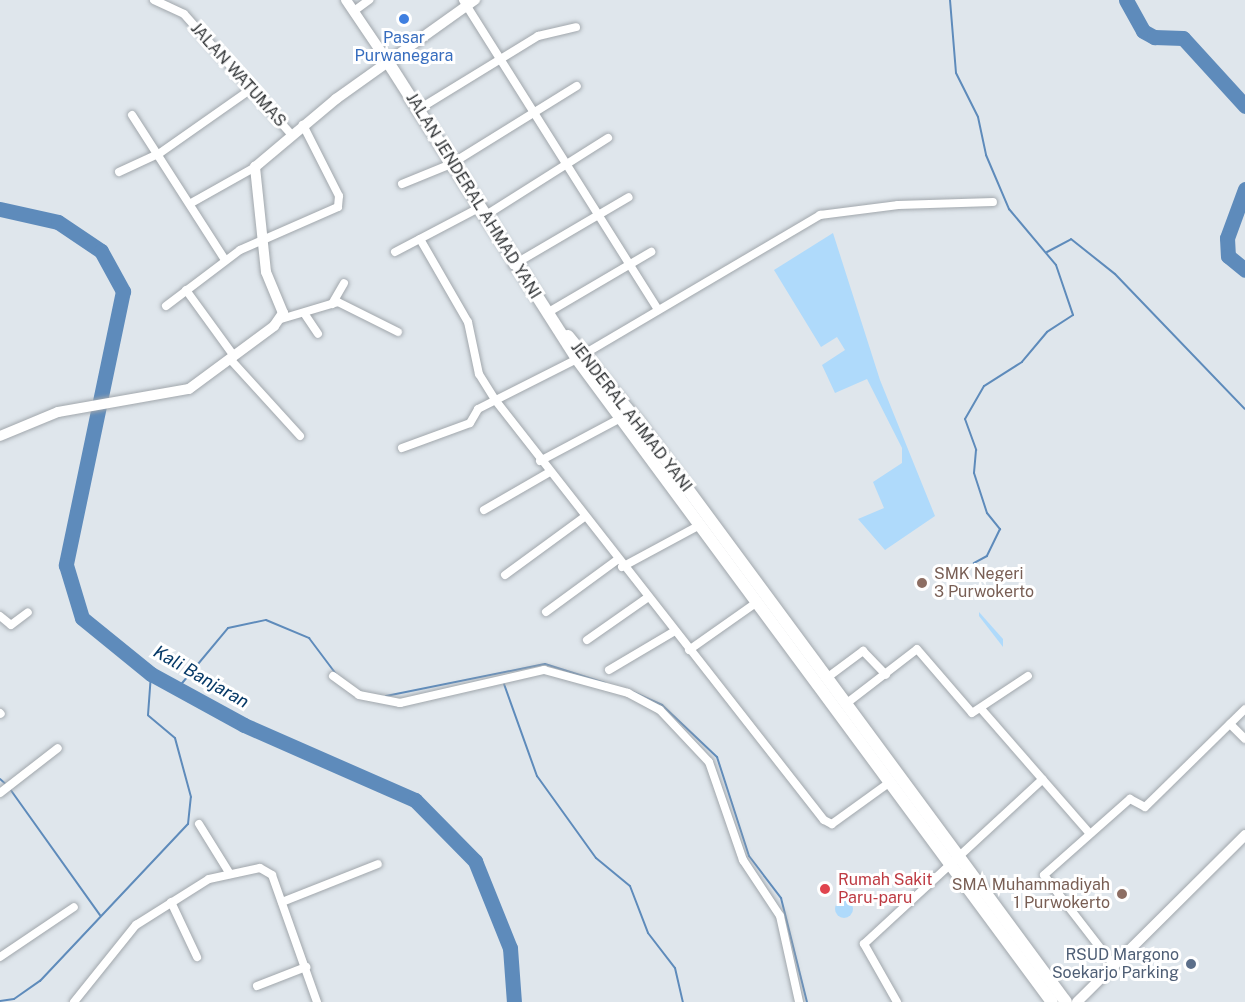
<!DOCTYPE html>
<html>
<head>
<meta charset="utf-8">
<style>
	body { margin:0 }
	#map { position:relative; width:1245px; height:1002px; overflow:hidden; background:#dfe6ec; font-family:"Public Sans",sans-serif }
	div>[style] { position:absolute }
	.green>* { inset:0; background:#afdafb }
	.round { border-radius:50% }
	.stream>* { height:2px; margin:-1px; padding:0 1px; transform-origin:1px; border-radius:1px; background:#5e8bbb }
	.river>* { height:15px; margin:-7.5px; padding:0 7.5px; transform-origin:7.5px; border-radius:7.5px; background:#5e8bbb }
	.roads { filter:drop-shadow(0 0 2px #a1a7ac) drop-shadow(0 0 2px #a1a7ac) }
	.minor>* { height:8px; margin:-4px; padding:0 4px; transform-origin:4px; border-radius:4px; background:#fff }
	.tertiary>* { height:10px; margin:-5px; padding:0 5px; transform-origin:5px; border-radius:5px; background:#fff }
	.secondary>* { height:12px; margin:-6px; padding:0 6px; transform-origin:6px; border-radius:6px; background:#fff }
	.dots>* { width:16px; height:16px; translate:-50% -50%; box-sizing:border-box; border:3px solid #fff; border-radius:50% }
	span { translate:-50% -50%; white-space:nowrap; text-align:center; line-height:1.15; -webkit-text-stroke:6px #fff; paint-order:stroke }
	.shop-label { font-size:16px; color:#366cbe }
	.street-label { font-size:16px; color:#303335 }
	.education-label { font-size:16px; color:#785e54 }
	.left { translate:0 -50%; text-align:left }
	.right { translate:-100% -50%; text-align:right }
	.health-label { font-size:16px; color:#be3a42 }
	.service-label { font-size:16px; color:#4e5e75 }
	.water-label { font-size:18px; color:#063967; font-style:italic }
</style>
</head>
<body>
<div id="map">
	<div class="green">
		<div style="clip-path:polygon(833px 233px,880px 380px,935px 516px,885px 550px,858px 519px,884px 508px,873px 482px,902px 463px,902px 448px,867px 379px,835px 393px,822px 365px,845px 350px,837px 337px,821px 347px,774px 270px)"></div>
		<div style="clip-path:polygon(979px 612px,1003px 639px,1003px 647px,979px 616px)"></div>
		<div class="round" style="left:835px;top:900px;width:18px;height:18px"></div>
	</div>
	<div class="stream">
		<div style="left:950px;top:0;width:73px;rotate:85.3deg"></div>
		<div style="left:956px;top:73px;width:49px;rotate:63.4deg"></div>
		<div style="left:978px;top:117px;width:39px;rotate:78deg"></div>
		<div style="left:986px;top:155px;width:59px;rotate:66.9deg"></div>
		<div style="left:1009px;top:209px;width:73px;rotate:50deg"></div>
		<div style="left:1056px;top:265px;width:53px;rotate:71.2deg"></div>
		<div style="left:1073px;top:315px;width:31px;rotate:147deg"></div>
		<div style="left:1047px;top:332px;width:39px;rotate:130deg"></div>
		<div style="left:1022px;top:362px;width:45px;rotate:147.7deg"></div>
		<div style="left:984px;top:386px;width:38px;rotate:120deg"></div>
		<div style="left:965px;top:419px;width:33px;rotate:70deg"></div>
		<div style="left:976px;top:450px;width:23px;rotate:95deg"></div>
		<div style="left:974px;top:473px;width:42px;rotate:72deg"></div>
		<div style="left:987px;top:513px;width:21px;rotate:51deg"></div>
		<div style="left:1000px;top:529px;width:30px;rotate:116deg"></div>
		<div style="left:987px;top:556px;width:15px;rotate:152deg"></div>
		<div style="left:1047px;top:252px;width:27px;rotate:-28deg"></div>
		<div style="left:1071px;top:239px;width:56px;rotate:38.5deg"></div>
		<div style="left:1115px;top:274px;width:187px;rotate:46.1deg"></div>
		<div style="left:504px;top:684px;width:98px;rotate:70.3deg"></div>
		<div style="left:537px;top:776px;width:101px;rotate:54.3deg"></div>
		<div style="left:596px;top:858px;width:44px;rotate:39.5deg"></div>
		<div style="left:630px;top:886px;width:50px;rotate:69deg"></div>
		<div style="left:648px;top:933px;width:44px;rotate:52.4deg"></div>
		<div style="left:675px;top:968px;width:35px;rotate:77deg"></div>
		<div style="left:178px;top:688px;width:78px;rotate:-50.2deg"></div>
		<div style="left:228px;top:628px;width:39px;rotate:-12deg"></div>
		<div style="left:266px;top:620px;width:47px;rotate:22.7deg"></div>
		<div style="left:309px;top:638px;width:45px;rotate:53.1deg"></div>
		<div style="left:633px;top:692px;width:32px;rotate:24deg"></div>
		<div style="left:662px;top:705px;width:76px;rotate:43.4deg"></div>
		<div style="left:717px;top:757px;width:104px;rotate:72.1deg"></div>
		<div style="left:749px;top:856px;width:53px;rotate:52.7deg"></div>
		<div style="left:781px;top:898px;width:107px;rotate:76deg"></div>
		<div style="left:386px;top:696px;width:162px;rotate:-11.4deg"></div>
		<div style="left:545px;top:664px;width:63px;rotate:17.6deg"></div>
		<div style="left:0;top:779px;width:9px;rotate:41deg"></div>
		<div style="left:10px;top:789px;width:155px;rotate:54.5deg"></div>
		<div style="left:0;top:1001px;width:14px;rotate:-8deg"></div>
		<div style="left:14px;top:999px;width:32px;rotate:-35deg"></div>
		<div style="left:40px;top:981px;width:216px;rotate:-46.7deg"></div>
		<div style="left:188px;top:824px;width:27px;rotate:-84deg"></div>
		<div style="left:191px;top:797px;width:61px;rotate:-105.2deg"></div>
		<div style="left:175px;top:738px;width:35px;rotate:-140deg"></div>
		<div style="left:148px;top:715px;width:41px;rotate:-85.8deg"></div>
	</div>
	<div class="river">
		<div style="left:1126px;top:0;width:35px;rotate:61deg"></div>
		<div style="left:1143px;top:31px;width:13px;rotate:29deg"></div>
		<div style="left:1154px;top:37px;width:29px;rotate:2deg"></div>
		<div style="left:1183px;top:38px;width:92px;rotate:47.6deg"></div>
		<div style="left:1245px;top:189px;width:52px;rotate:110.2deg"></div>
		<div style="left:1227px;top:238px;width:18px;rotate:87deg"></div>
		<div style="left:1228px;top:256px;width:22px;rotate:39deg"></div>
		<div style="left:0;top:209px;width:59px;rotate:12.6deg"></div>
		<div style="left:58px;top:222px;width:52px;rotate:34deg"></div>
		<div style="left:101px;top:251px;width:46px;rotate:61.2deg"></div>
		<div style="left:123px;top:291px;width:280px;rotate:101.8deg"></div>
		<div style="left:66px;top:565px;width:55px;rotate:73.2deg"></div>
		<div style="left:82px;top:618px;width:89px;rotate:39.1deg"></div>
		<div style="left:151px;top:674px;width:106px;rotate:28.7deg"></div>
		<div style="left:244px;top:725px;width:187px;rotate:23.7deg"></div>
		<div style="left:415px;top:800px;width:86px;rotate:45.5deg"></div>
		<div style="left:475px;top:861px;width:94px;rotate:68.1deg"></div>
		<div style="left:510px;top:948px;width:54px;rotate:85.8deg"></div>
	</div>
	<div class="roads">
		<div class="minor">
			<div style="left:154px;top:0;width:33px;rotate:25deg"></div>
			<div style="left:184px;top:14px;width:161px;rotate:48.3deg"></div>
			<div style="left:463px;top:0;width:366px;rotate:57.8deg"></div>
			<div style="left:354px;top:11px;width:19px;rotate:-36deg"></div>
			<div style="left:419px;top:109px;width:140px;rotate:-31.5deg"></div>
			<div style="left:538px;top:36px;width:39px;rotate:-13deg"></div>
			<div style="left:132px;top:115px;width:172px;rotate:57.3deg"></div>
			<div style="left:119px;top:172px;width:45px;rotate:-24.9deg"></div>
			<div style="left:160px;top:153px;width:111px;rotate:-35.1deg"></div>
			<div style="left:402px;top:184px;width:53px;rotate:-22.2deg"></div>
			<div style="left:451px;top:164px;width:148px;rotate:-31.8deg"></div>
			<div style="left:193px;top:202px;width:71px;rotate:-29.4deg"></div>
			<div style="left:483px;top:217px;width:148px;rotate:-32.3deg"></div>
			<div style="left:420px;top:239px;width:96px;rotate:60deg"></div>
			<div style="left:468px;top:322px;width:53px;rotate:78.1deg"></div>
			<div style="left:479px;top:374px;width:32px;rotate:58deg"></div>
			<div style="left:496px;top:401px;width:532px;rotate:51.95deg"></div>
			<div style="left:824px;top:820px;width:9px;rotate:27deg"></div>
			<div style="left:832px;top:824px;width:72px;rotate:-35.9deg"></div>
			<div style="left:395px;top:252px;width:93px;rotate:-27.7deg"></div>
			<div style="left:513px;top:265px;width:134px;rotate:-30.4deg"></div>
			<div style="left:186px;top:290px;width:82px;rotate:54deg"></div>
			<div style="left:332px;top:304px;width:24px;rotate:-60deg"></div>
			<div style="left:166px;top:306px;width:93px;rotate:-37.1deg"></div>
			<div style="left:240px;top:250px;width:107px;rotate:-23.7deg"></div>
			<div style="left:338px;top:207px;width:11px;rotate:-85deg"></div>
			<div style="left:339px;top:196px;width:80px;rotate:-116.9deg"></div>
			<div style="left:304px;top:313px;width:25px;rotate:56deg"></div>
			<div style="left:547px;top:313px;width:121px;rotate:-30.4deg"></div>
			<div style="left:281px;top:319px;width:59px;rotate:-16.6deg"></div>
			<div style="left:338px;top:302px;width:67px;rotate:26.6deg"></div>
			<div style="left:586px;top:353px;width:272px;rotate:-30.5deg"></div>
			<div style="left:820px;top:215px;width:79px;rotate:-7.3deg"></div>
			<div style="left:898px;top:205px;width:95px;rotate:-1.8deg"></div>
			<div style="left:230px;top:359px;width:104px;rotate:47.7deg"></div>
			<div style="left:402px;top:448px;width:72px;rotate:-20.2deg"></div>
			<div style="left:470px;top:423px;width:16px;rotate:-60deg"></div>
			<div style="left:478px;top:409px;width:111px;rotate:-26.8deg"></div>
			<div style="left:540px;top:461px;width:92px;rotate:-28deg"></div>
			<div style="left:484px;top:510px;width:74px;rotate:-30deg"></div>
			<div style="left:622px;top:567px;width:89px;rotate:-28.3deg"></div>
			<div style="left:505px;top:575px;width:97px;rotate:-36.2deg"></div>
			<div style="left:546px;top:612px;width:88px;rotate:-36.2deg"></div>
			<div style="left:0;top:616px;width:14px;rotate:39deg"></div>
			<div style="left:11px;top:625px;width:21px;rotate:-37deg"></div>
			<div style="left:587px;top:640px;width:73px;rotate:-35deg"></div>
			<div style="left:689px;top:650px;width:83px;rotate:-35.2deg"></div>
			<div style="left:609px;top:670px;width:77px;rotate:-30.6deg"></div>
			<div style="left:333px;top:676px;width:32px;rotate:36deg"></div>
			<div style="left:359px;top:695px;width:42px;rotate:11deg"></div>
			<div style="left:400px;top:703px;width:148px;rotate:-12.9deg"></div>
			<div style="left:544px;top:670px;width:87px;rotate:15.3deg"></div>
			<div style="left:628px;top:693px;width:36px;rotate:28deg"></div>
			<div style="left:660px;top:710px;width:71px;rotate:46.7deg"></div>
			<div style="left:709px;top:762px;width:104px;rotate:70.9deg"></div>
			<div style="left:743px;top:860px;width:67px;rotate:56.5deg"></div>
			<div style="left:780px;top:916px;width:88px;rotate:77.5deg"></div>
			<div style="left:828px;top:677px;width:44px;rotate:-36.6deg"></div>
			<div style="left:863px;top:651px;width:33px;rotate:46deg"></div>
			<div style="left:847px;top:703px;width:88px;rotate:-37.6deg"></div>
			<div style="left:917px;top:649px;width:84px;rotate:49.3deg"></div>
			<div style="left:972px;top:713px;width:67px;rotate:-33.5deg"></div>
			<div style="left:982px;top:710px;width:164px;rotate:48.9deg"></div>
			<div style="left:0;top:713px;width:1px;rotate:45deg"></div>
			<div style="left:1230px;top:724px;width:21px;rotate:45deg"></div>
			<div style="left:0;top:793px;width:73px;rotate:-37.8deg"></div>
			<div style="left:199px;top:824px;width:59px;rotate:58.2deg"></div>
			<div style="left:171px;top:902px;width:61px;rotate:64.7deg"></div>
			<div style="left:282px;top:902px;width:103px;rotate:-21.6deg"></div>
			<div style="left:0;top:957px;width:89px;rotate:-34deg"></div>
			<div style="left:1115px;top:967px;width:116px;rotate:-127.7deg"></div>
			<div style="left:1044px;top:875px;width:115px;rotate:-41.5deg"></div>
			<div style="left:1130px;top:799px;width:17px;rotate:28deg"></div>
			<div style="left:1145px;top:807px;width:140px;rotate:-44.4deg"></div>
			<div style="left:257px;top:986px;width:53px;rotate:-21.2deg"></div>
			<div style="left:74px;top:1002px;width:99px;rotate:-51.2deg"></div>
			<div style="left:136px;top:925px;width:86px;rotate:-32.2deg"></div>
			<div style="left:209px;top:879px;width:52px;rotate:-12.2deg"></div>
			<div style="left:260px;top:868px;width:14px;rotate:30deg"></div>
			<div style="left:272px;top:875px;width:135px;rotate:70.5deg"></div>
			<div style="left:897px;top:1002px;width:67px;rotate:-119.6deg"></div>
			<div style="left:864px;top:944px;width:243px;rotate:-42.7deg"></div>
		</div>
		<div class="tertiary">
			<div style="left:346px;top:0;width:75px;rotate:55.9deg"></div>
			<div style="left:0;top:436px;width:63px;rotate:-22.5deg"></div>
			<div style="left:58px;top:412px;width:133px;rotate:-10deg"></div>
			<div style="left:189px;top:389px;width:106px;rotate:-36.5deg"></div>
			<div style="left:274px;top:326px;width:16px;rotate:-55deg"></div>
			<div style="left:283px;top:313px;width:44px;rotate:-112.5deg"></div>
			<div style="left:266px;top:272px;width:106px;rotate:-96deg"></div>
			<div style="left:255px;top:167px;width:106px;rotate:-40deg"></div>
			<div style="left:336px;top:99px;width:171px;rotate:-35.5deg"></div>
			<div style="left:1077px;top:1002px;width:237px;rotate:-44.8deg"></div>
		</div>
		<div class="secondary">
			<div style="left:388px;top:62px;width:352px;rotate:57.5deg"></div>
			<div style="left:577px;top:359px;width:799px;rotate:53.55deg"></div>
			<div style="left:568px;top:336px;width:112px;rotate:50.8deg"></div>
			<div style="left:639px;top:423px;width:719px;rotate:53.59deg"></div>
		</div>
	</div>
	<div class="dots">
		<div style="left:404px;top:19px;background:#3f7fe0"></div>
		<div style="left:922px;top:583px;background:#8d6e63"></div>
		<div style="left:825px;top:889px;background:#e0444e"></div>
		<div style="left:1122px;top:894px;background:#8d6e63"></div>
		<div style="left:1191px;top:964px;background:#5c6f8a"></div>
	</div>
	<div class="shop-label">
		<span style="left:404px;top:47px">Pasar<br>Purwanegara</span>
	</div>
	<div class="street-label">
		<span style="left:238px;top:75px;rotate:48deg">JALAN WATUMAS</span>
		<span style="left:473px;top:196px;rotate:58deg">JALAN JENDERAL AHMAD YANI</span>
		<span style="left:631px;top:417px;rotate:52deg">JENDERAL AHMAD YANI</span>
	</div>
	<div class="education-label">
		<span class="left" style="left:934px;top:583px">SMK Negeri<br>3 Purwokerto</span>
		<span class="right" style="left:1110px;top:894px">SMA Muhammadiyah<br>1 Purwokerto</span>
	</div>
	<div class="health-label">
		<span class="left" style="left:838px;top:889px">Rumah Sakit<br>Paru-paru</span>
	</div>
	<div class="service-label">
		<span class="right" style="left:1179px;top:964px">RSUD Margono<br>Soekarjo Parking</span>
	</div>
	<div class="water-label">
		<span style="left:201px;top:677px;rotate:30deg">Kali Banjaran</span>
	</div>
</div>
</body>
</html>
